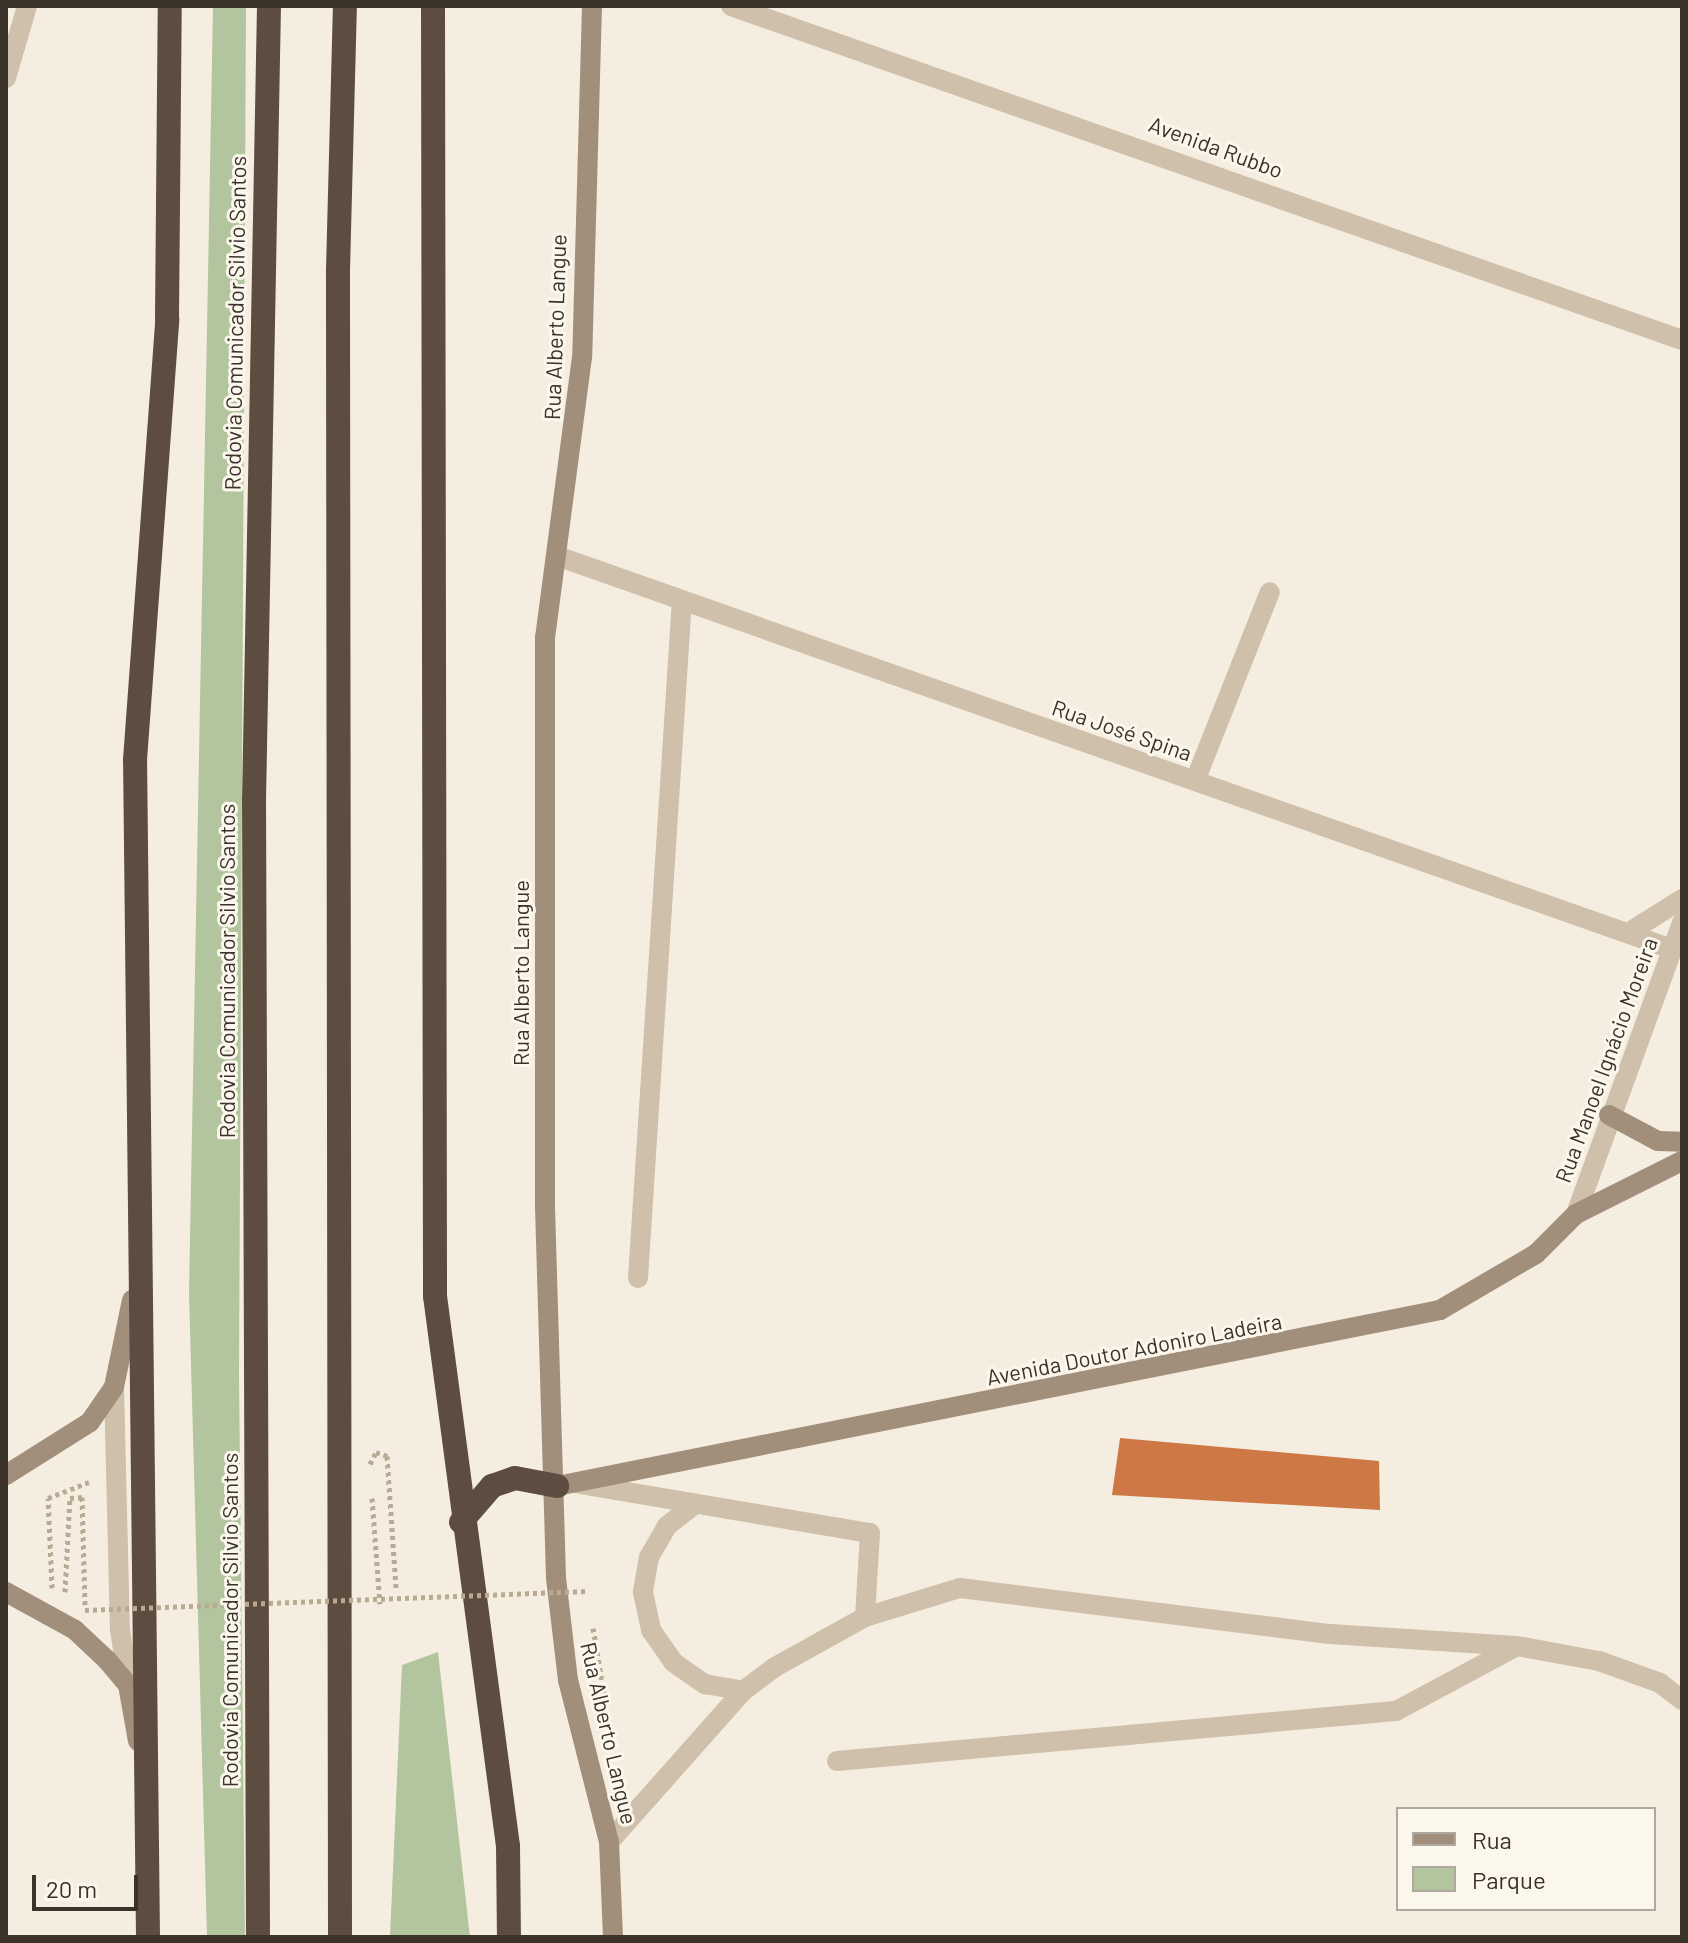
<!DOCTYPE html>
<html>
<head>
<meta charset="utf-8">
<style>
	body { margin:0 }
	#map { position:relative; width:1688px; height:1943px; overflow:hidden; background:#f5eee0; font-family:Barlow,sans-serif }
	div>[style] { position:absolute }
	.green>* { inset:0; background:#b3c59e }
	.building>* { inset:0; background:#cd7845 }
	.path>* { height:5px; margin-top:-2.5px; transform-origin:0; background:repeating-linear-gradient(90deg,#baaa94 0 4px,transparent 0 8px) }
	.lane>* { height:20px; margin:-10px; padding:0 10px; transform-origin:10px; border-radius:10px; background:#cec0aa }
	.street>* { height:20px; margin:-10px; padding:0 10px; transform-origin:10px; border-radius:10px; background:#cec0aa }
	.secondary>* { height:20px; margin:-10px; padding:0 10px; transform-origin:10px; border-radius:10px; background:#a28f7b }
	.highway>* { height:24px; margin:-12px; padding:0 12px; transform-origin:12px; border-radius:12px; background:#5d4d41 }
	.path-bridge>* { height:5px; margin-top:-2.5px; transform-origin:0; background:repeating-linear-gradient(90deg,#baaa94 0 4px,transparent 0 8px) }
	span { translate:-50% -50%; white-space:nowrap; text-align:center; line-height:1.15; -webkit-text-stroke:6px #fbf7ed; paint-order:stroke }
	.street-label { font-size:22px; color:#3b322a }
	.frame { position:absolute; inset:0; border:8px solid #3b322a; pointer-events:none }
	.legend { position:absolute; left:1396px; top:1807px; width:260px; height:104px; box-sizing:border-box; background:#fbf7ed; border:2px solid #aea89f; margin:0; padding:10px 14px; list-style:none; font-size:24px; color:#3b322a }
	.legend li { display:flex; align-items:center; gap:16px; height:40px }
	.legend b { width:40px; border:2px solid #aea89f }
	.scale { position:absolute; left:32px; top:1875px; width:106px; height:36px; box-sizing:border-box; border:4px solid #3b322a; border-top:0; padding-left:10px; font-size:24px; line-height:28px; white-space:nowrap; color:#3b322a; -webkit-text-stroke:6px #fbf7ed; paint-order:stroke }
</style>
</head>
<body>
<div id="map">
	<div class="green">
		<div style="clip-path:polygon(213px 6px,246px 6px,239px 1374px,245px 1937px,207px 1937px,189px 1293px)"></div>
		<div style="clip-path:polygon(438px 1652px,470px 1937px,390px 1937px,402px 1665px)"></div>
	</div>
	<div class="building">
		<div style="clip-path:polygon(1120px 1438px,1379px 1461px,1380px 1510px,1112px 1495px)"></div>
	</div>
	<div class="path">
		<div style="left:370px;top:1464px;width:13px;rotate:-63deg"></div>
		<div style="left:376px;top:1452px;width:12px;rotate:20deg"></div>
		<div style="left:387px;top:1456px;width:132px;rotate:86.1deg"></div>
		<div style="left:372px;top:1498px;width:106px;rotate:85.7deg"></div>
		<div style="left:52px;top:1588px;width:90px;rotate:-92.5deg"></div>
		<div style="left:48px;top:1498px;width:44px;rotate:-21.3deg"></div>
		<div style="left:65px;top:1592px;width:94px;rotate:-87deg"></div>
		<div style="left:70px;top:1498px;width:12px;rotate:-5deg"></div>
		<div style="left:82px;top:1497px;width:108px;rotate:88.4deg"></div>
		<div style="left:593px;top:1628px;width:78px;rotate:80.4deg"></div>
	</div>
	<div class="lane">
		<div style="left:1195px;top:781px;width:203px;rotate:-68.4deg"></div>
		<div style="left:638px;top:1278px;width:679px;rotate:-86.29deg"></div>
		<div style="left:114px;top:1387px;width:242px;rotate:88.6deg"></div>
		<div style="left:120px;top:1629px;width:57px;rotate:81.9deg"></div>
		<div style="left:574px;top:1483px;width:300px;rotate:9.6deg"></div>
		<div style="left:870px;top:1533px;width:84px;rotate:93.4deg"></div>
		<div style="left:695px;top:1504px;width:36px;rotate:142deg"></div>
		<div style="left:667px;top:1526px;width:36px;rotate:120deg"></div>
		<div style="left:649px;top:1557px;width:36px;rotate:100deg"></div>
		<div style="left:643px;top:1592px;width:39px;rotate:78deg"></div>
		<div style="left:651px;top:1630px;width:39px;rotate:55deg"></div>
		<div style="left:673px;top:1662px;width:39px;rotate:35deg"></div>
		<div style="left:705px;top:1684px;width:39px;rotate:10deg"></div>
		<div style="left:837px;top:1761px;width:561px;rotate:-5.11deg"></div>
		<div style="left:1396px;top:1711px;width:137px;rotate:-28.2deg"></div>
		<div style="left:609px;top:1842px;width:202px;rotate:-48.4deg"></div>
		<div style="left:743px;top:1691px;width:40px;rotate:-37deg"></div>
		<div style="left:775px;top:1667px;width:103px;rotate:-29.1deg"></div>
		<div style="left:865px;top:1617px;width:99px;rotate:-17deg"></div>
		<div style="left:960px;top:1588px;width:373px;rotate:7.1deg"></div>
		<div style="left:1330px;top:1634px;width:187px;rotate:3.7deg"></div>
		<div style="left:1517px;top:1646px;width:83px;rotate:10.4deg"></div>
		<div style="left:1599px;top:1661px;width:65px;rotate:19.8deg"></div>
		<div style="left:1660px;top:1683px;width:28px;rotate:38deg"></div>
	</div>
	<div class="street">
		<div style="left:731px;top:6px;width:1008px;rotate:19.35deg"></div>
		<div style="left:6px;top:78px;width:75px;rotate:-73.7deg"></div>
		<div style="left:557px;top:556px;width:1182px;rotate:19.42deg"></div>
		<div style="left:1628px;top:933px;width:64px;rotate:-32.2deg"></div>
		<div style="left:1576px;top:1214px;width:311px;rotate:-70deg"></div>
	</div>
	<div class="secondary">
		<div style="left:592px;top:6px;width:351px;rotate:91.6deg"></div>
		<div style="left:582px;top:357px;width:282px;rotate:97.5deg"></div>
		<div style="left:545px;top:637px;width:570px;rotate:90deg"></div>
		<div style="left:545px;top:1207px;width:371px;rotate:88.3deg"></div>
		<div style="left:556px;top:1578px;width:103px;rotate:83.3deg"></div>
		<div style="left:568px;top:1680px;width:167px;rotate:75.8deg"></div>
		<div style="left:609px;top:1842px;width:95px;rotate:87.6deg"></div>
		<div style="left:1609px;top:1115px;width:55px;rotate:28deg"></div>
		<div style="left:1658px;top:1141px;width:24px;rotate:2deg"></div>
		<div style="left:6px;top:1475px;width:99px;rotate:-32.2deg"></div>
		<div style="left:90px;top:1422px;width:42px;rotate:-55.6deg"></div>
		<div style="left:114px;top:1387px;width:89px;rotate:-78.3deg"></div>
		<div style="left:557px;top:1486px;width:900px;rotate:-11.27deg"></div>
		<div style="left:1440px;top:1310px;width:111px;rotate:-30.3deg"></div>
		<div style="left:1536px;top:1254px;width:57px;rotate:-45deg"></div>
		<div style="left:1576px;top:1214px;width:119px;rotate:-26.6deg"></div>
		<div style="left:6px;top:1592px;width:79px;rotate:28.8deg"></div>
		<div style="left:75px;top:1630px;width:44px;rotate:43.2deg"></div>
		<div style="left:107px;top:1660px;width:33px;rotate:50deg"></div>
		<div style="left:128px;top:1685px;width:57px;rotate:79.9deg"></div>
	</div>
	<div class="highway">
		<div style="left:433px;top:6px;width:1290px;rotate:89.91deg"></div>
		<div style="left:435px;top:1296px;width:555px;rotate:82.44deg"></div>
		<div style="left:508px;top:1846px;width:91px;rotate:89.4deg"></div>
		<div style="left:461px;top:1522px;width:48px;rotate:-49.3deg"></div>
		<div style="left:492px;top:1486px;width:24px;rotate:-19deg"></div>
		<div style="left:515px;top:1478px;width:43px;rotate:10.8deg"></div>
		<div style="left:148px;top:1937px;width:1177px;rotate:-90.63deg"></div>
		<div style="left:135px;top:760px;width:442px;rotate:-85.8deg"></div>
		<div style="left:167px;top:319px;width:313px;rotate:-89.5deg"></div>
		<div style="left:258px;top:1937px;width:1136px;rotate:-90.2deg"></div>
		<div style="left:254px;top:801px;width:795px;rotate:-88.92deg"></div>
		<div style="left:340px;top:1937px;width:1667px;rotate:-90.07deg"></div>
		<div style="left:338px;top:270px;width:264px;rotate:-88.5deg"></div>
	</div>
	<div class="path-bridge">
		<div style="left:85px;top:1610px;width:502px;rotate:-2.17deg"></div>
	</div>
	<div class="street-label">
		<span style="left:1216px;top:147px;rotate:20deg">Avenida Rubbo</span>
		<span style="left:235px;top:323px;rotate:-89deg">Rodovia Comunicador Silvio Santos</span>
		<span style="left:555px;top:327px;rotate:-88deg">Rua Alberto Langue</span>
		<span style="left:1122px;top:730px;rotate:19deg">Rua José Spina</span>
		<span style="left:227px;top:971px;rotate:-90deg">Rodovia Comunicador Silvio Santos</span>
		<span style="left:521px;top:973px;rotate:-90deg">Rua Alberto Langue</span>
		<span style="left:1606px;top:1060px;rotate:-70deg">Rua Manoel Ignácio Moreira</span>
		<span style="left:1134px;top:1349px;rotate:-11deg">Avenida Doutor Adoniro Ladeira</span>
		<span style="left:230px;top:1620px;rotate:-90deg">Rodovia Comunicador Silvio Santos</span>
		<span style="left:609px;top:1733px;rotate:77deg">Rua Alberto Langue</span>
	</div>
	<div class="frame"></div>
	<ul class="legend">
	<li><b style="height:10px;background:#a28f7b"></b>Rua</li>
	<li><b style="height:22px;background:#b3c59e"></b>Parque</li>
	</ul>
	<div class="scale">20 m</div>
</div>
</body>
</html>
